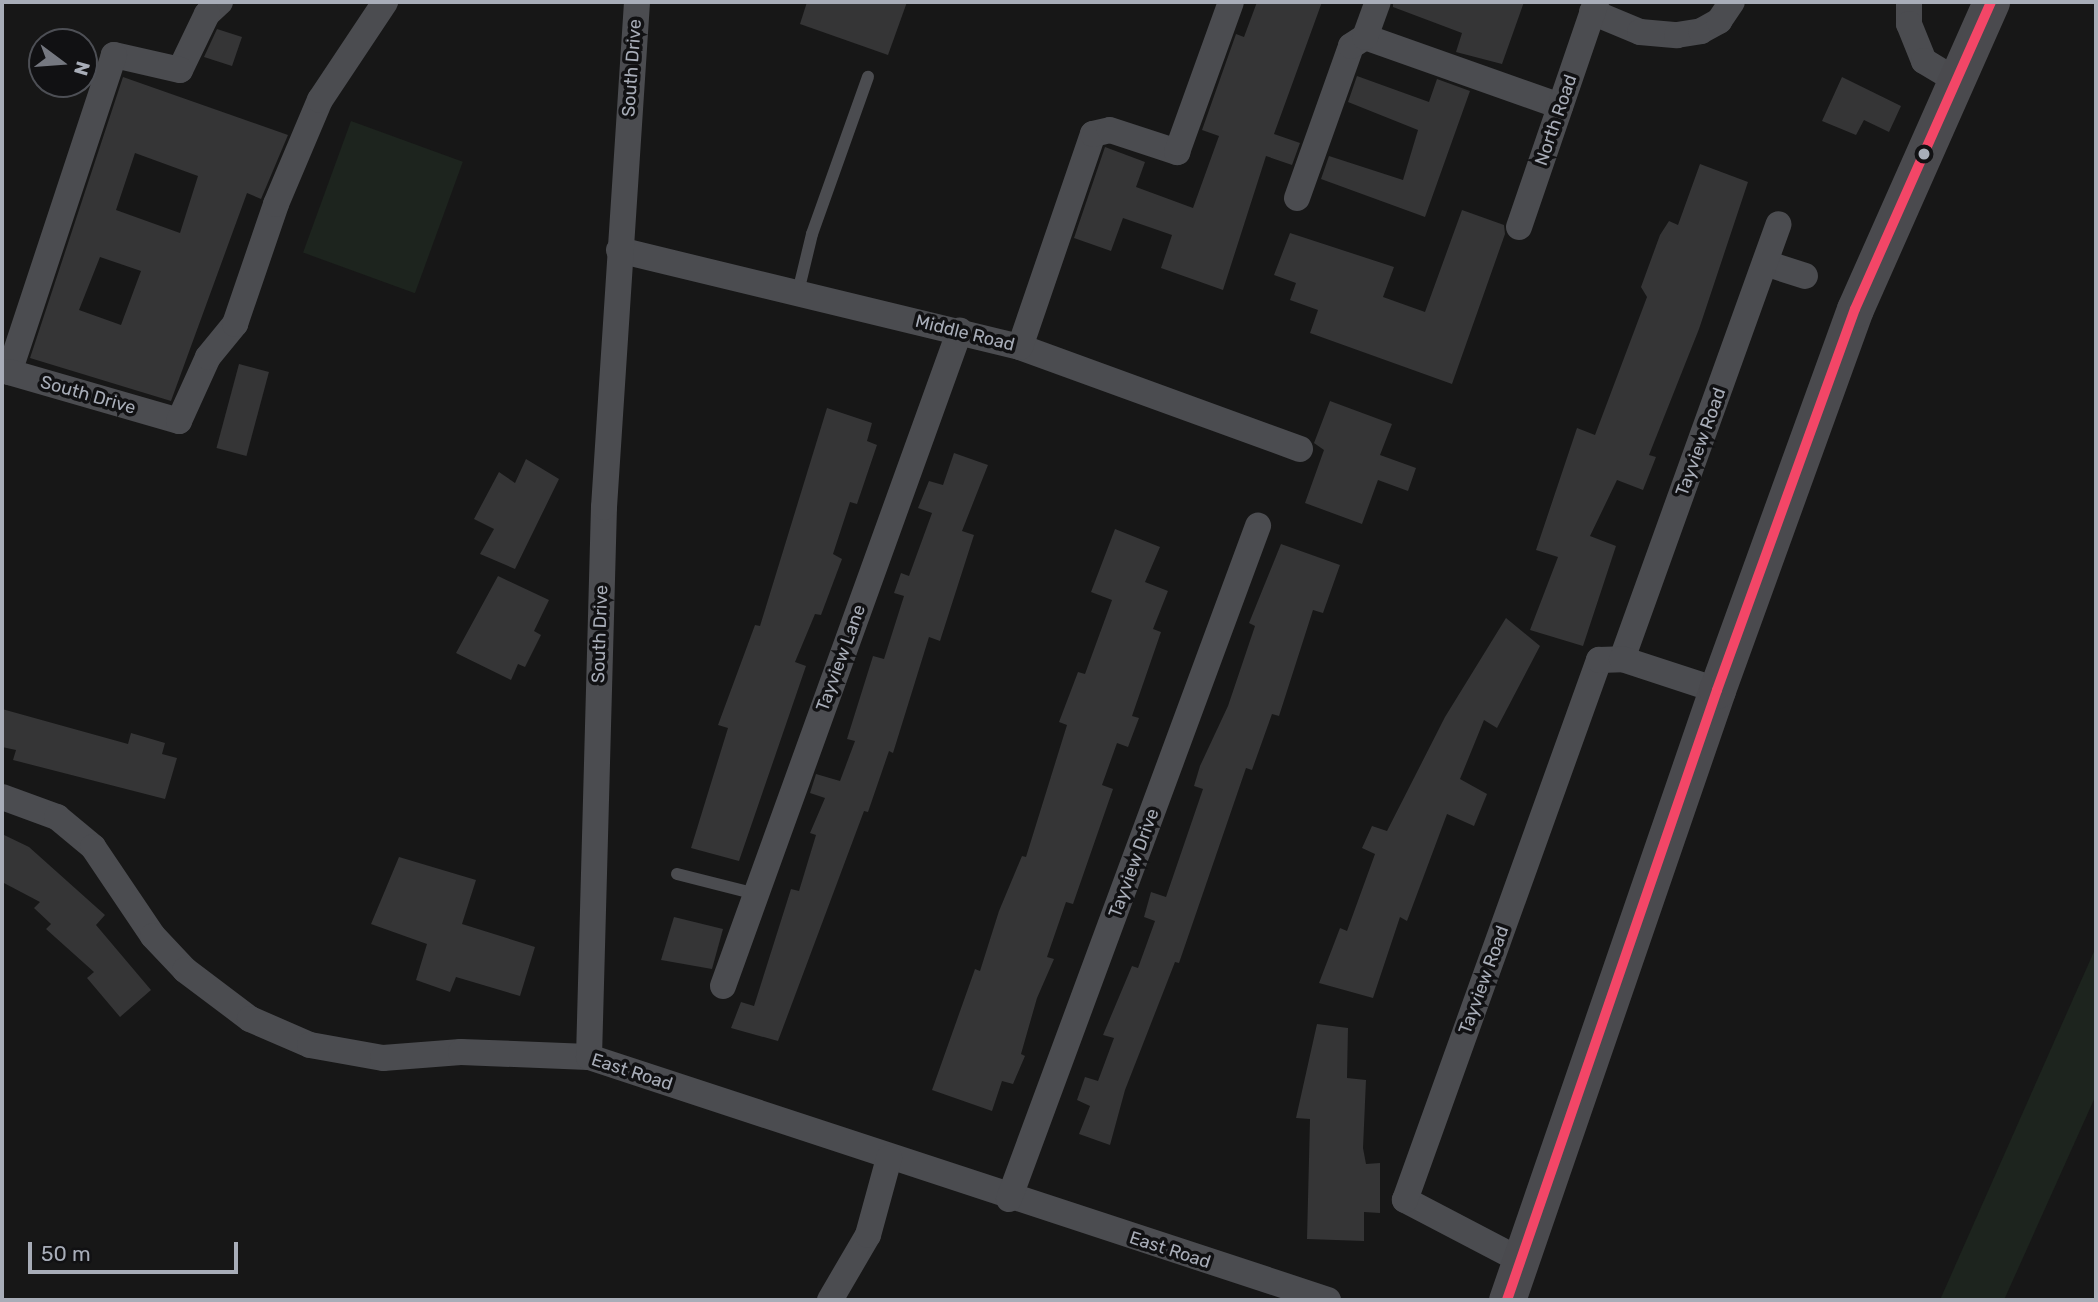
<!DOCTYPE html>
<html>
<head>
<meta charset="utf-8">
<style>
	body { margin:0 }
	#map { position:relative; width:2098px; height:1302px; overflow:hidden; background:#171717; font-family:Rubik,sans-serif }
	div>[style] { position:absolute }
	.green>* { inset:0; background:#1d241e; transform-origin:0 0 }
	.building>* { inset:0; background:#353536; transform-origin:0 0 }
	.lane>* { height:12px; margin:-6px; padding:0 6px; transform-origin:6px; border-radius:6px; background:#4b4c50 }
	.street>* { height:26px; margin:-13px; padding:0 13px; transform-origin:13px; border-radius:13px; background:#4b4c50 }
	.secondary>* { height:37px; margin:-18.5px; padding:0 18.5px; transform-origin:18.5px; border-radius:18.5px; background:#4a4a4e }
	.bus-1>* { height:10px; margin:-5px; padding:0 5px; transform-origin:5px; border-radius:5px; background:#f34667 }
	.dots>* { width:19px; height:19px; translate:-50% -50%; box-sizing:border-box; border:4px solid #111113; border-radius:50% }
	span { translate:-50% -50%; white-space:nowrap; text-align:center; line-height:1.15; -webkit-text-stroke:7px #111113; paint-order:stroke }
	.street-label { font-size:18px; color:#a8adb8 }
	.frame { position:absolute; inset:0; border:4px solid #a8adb8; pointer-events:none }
	.north { position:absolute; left:28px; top:28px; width:70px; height:70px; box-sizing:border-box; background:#111113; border:2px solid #4d4f55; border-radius:50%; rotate:106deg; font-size:19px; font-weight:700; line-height:28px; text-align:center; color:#a8adb8 }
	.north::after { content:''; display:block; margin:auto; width:24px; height:32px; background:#757880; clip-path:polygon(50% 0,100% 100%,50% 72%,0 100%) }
	.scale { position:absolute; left:28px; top:1242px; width:210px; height:32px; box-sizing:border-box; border:4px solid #a8adb8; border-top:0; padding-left:9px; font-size:21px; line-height:24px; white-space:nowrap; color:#a8adb8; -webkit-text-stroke:5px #111113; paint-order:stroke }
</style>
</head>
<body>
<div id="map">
	<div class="green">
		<div style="left:351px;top:121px;width:119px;height:140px;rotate:20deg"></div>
		<div style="clip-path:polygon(2096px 947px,2096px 1095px,2004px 1300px,1940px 1300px)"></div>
	</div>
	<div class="building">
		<div style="clip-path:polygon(807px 2px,907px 2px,888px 55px,800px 24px)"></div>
		<div style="clip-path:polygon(1257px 2px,1322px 2px,1274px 134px,1300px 143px,1292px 165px,1266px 156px,1223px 290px,1161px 268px,1172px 235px,1123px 218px,1111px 251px,1074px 238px,1105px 147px,1145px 162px,1136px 187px,1193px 208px,1219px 136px,1202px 130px,1236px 34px,1244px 37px)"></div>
		<div style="clip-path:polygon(1393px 2px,1524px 2px,1502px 64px,1456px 52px,1462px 33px,1393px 7px)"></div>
		<div style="clip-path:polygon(217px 29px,242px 37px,232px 66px,204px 57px)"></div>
		<div style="clip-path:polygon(1357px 76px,1429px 102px,1437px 79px,1470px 91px,1425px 217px,1321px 179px,1329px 156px,1403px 180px,1418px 130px,1348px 102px)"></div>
		<div style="clip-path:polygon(evenodd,123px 77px,288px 135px,261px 199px,247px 193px,171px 401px,30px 358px,123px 77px,135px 153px,198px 176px,180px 233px,116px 210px,135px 153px,123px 77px,100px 257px,141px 271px,121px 325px,79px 310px,100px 257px)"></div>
		<div style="clip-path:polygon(1842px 77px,1901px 106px,1889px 132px,1864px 120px,1856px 135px,1822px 121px)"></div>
		<div style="clip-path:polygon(1700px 164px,1748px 182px,1699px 329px,1649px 455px,1656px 457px,1643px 490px,1617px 480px,1590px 536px,1616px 546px,1583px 646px,1530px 630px,1558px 557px,1536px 550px,1577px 428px,1595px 435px,1647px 297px,1641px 287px,1660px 235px,1669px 221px,1678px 225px)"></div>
		<div style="clip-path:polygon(1462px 210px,1504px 225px,1505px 234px,1452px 384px,1310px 333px,1318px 310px,1290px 300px,1296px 283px,1274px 275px,1290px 233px,1394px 267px,1383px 297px,1425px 312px)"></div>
		<div style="left:239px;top:364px;width:31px;height:87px;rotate:15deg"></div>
		<div style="clip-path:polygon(1330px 401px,1392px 424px,1380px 455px,1416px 468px,1408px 491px,1378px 480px,1362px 524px,1305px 503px,1324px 450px,1314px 443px)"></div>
		<div style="clip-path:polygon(827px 408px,872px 423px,867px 441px,877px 445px,857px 504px,850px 502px,833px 554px,842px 559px,821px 615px,815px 614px,795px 662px,806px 666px,739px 861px,691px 848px,728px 728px,718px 725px,755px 625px,760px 626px)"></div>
		<div style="clip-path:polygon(954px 453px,988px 465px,962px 531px,974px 535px,940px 641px,929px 637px,893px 753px,889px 751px,868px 812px,864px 811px,778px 1041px,731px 1028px,741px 1002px,754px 1006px,791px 889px,799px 891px,816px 835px,810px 833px,825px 798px,810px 793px,816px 774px,840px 781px,855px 741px,847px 739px,873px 656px,884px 659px,904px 596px,894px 593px,901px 573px,909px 576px,932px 513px,918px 508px,929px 481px,943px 485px)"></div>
		<div style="clip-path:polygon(526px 459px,559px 479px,515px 569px,480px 554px,494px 529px,474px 519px,499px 472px,515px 483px)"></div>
		<div style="clip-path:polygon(1115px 529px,1160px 547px,1145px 582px,1168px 591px,1153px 629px,1161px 632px,1132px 716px,1139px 718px,1128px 747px,1117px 743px,1102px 785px,1113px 789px,1073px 904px,1066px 902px,1047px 957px,1054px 959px,1037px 998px,1021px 1054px,1025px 1056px,1013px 1084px,1002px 1081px,992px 1111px,932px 1090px,975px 969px,980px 971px,999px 911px,1022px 856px,1026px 857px,1067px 725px,1059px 722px,1078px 672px,1085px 674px,1112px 600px,1091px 592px)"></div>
		<div style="clip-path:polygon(1281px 544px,1340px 565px,1323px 613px,1313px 610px,1279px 716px,1272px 714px,1252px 770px,1246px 768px,1179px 963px,1175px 962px,1125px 1090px,1110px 1145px,1079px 1134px,1090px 1106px,1077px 1100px,1085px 1077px,1098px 1081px,1114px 1038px,1103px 1035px,1132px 966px,1138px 968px,1155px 921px,1144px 917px,1151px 892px,1166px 897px,1203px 789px,1194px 786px,1200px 766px,1228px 706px,1255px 626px,1249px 623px)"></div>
		<div style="clip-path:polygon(498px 576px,549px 600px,534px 631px,541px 635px,525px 667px,518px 664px,511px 680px,456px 653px)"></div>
		<div style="clip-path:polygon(1506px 618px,1540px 646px,1497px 728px,1484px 720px,1460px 779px,1487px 794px,1474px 826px,1447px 814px,1407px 921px,1400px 917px,1373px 998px,1319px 983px,1340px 928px,1347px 931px,1375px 854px,1362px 848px,1372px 826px,1387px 831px,1445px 717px)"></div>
		<div style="clip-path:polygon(2px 709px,128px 744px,131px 733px,165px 743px,162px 754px,177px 758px,165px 799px,13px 760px,16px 750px,2px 747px)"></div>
		<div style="clip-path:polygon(2px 834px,29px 847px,105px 915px,96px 925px,151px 990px,120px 1017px,87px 978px,94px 972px,46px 929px,51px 924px,34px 908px,40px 902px,2px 882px)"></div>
		<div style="clip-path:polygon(399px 857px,476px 880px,462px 924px,535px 947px,520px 996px,456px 977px,450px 992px,416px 980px,427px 944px,371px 924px)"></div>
		<div style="clip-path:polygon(674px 917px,723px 929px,712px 969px,661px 960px)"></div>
		<div style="clip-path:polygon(1317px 1024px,1348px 1028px,1347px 1078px,1366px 1080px,1363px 1148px,1366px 1164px,1380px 1163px,1380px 1213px,1364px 1212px,1364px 1241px,1307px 1239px,1310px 1119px,1296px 1118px)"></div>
	</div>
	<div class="lane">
		<div style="left:798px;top:292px;width:60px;rotate:-76.4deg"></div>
		<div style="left:812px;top:234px;width:167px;rotate:-70.4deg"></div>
		<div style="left:677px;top:874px;width:81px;rotate:14.2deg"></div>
	</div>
	<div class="street">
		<div style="left:220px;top:2px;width:18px;rotate:137deg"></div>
		<div style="left:207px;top:14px;width:62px;rotate:115.7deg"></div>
		<div style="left:180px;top:70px;width:68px;rotate:-167.2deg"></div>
		<div style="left:114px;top:55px;width:334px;rotate:108.3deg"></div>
		<div style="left:9px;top:372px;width:177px;rotate:16.1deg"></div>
		<div style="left:179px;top:421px;width:70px;rotate:-65.6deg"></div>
		<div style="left:208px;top:357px;width:43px;rotate:-50.7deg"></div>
		<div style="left:235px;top:324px;width:127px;rotate:-71.1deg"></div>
		<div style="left:276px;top:204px;width:113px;rotate:-67.1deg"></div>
		<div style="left:320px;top:100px;width:118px;rotate:-56.4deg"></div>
		<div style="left:1909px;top:2px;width:22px;rotate:90deg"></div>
		<div style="left:1909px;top:24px;width:40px;rotate:68deg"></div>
		<div style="left:1924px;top:61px;width:37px;rotate:31deg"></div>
		<div style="left:1592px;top:12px;width:52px;rotate:22.6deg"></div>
		<div style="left:1640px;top:32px;width:37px;rotate:5deg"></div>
		<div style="left:1677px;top:35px;width:24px;rotate:-9deg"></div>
		<div style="left:1701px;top:31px;width:21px;rotate:-29deg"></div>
		<div style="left:1719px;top:21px;width:23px;rotate:-56deg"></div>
		<div style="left:1365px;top:37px;width:207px;rotate:19.5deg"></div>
		<div style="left:1297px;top:198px;width:161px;rotate:-70.4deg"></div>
		<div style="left:1351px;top:46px;width:17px;rotate:-33deg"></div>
		<div style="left:1365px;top:37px;width:37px;rotate:-70deg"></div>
		<div style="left:1519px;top:227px;width:238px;rotate:-71.1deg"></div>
		<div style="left:619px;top:250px;width:413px;rotate:13.6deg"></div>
		<div style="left:1020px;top:347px;width:298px;rotate:20deg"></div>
		<div style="left:1765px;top:263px;width:42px;rotate:18deg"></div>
		<div style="left:1020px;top:347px;width:225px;rotate:-71.1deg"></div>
		<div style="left:1093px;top:134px;width:17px;rotate:-13deg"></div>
		<div style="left:1110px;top:130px;width:71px;rotate:18.2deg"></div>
		<div style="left:1177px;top:152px;width:159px;rotate:-70.2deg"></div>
		<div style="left:1622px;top:659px;width:462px;rotate:-70.2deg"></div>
		<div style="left:2px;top:797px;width:59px;rotate:20deg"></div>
		<div style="left:57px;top:817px;width:47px;rotate:39.8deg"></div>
		<div style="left:93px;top:847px;width:107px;rotate:56deg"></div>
		<div style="left:153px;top:936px;width:47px;rotate:46.7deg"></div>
		<div style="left:185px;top:970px;width:81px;rotate:37deg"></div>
		<div style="left:250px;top:1019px;width:65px;rotate:23.4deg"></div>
		<div style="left:310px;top:1045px;width:74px;rotate:10.1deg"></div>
		<div style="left:383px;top:1058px;width:78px;rotate:-4.4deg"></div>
		<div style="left:461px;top:1052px;width:128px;rotate:2.2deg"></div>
		<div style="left:589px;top:1057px;width:778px;rotate:18.2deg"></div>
		<div style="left:723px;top:986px;width:697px;rotate:-70.14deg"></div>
		<div style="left:589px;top:1057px;width:550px;rotate:-88.44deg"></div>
		<div style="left:604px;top:507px;width:506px;rotate:-86.26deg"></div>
		<div style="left:1009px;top:1199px;width:718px;rotate:-69.7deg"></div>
		<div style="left:1520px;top:1260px;width:130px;rotate:-152.4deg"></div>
		<div style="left:1405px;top:1200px;width:574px;rotate:-70.24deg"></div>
		<div style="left:1599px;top:660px;width:23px;rotate:-2deg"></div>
		<div style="left:1622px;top:659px;width:100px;rotate:18.1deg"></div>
		<div style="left:830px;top:1300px;width:75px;rotate:-59.7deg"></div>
		<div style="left:868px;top:1235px;width:80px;rotate:-74.7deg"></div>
	</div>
	<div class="secondary">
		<div style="left:1507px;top:1300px;width:645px;rotate:-71deg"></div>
		<div style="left:1717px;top:690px;width:405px;rotate:-70.1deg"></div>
		<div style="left:1855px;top:309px;width:336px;rotate:-66.1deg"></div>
	</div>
	<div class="bus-1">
		<div style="left:1507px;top:1300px;width:645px;rotate:-71deg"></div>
		<div style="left:1717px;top:690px;width:405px;rotate:-70.1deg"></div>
		<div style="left:1855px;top:309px;width:336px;rotate:-66.1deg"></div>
	</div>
	<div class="dots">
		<div style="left:1924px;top:154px;background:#a8adb8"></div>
	</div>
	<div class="street-label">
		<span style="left:632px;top:68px;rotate:-86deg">South Drive</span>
		<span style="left:1556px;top:120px;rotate:-71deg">North Road</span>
		<span style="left:965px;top:333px;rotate:14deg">Middle Road</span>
		<span style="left:88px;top:395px;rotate:16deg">South Drive</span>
		<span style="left:1701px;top:442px;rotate:-70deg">Tayview Road</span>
		<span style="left:600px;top:634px;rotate:-88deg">South Drive</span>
		<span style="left:841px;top:658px;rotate:-70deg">Tayview Lane</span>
		<span style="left:1134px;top:863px;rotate:-70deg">Tayview Drive</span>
		<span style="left:1484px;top:980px;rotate:-70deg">Tayview Road</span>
		<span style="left:632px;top:1072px;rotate:18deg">East Road</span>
		<span style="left:1170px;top:1250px;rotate:18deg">East Road</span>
	</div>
	<div class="frame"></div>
	<div class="north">N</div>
	<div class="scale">50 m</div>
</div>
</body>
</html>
